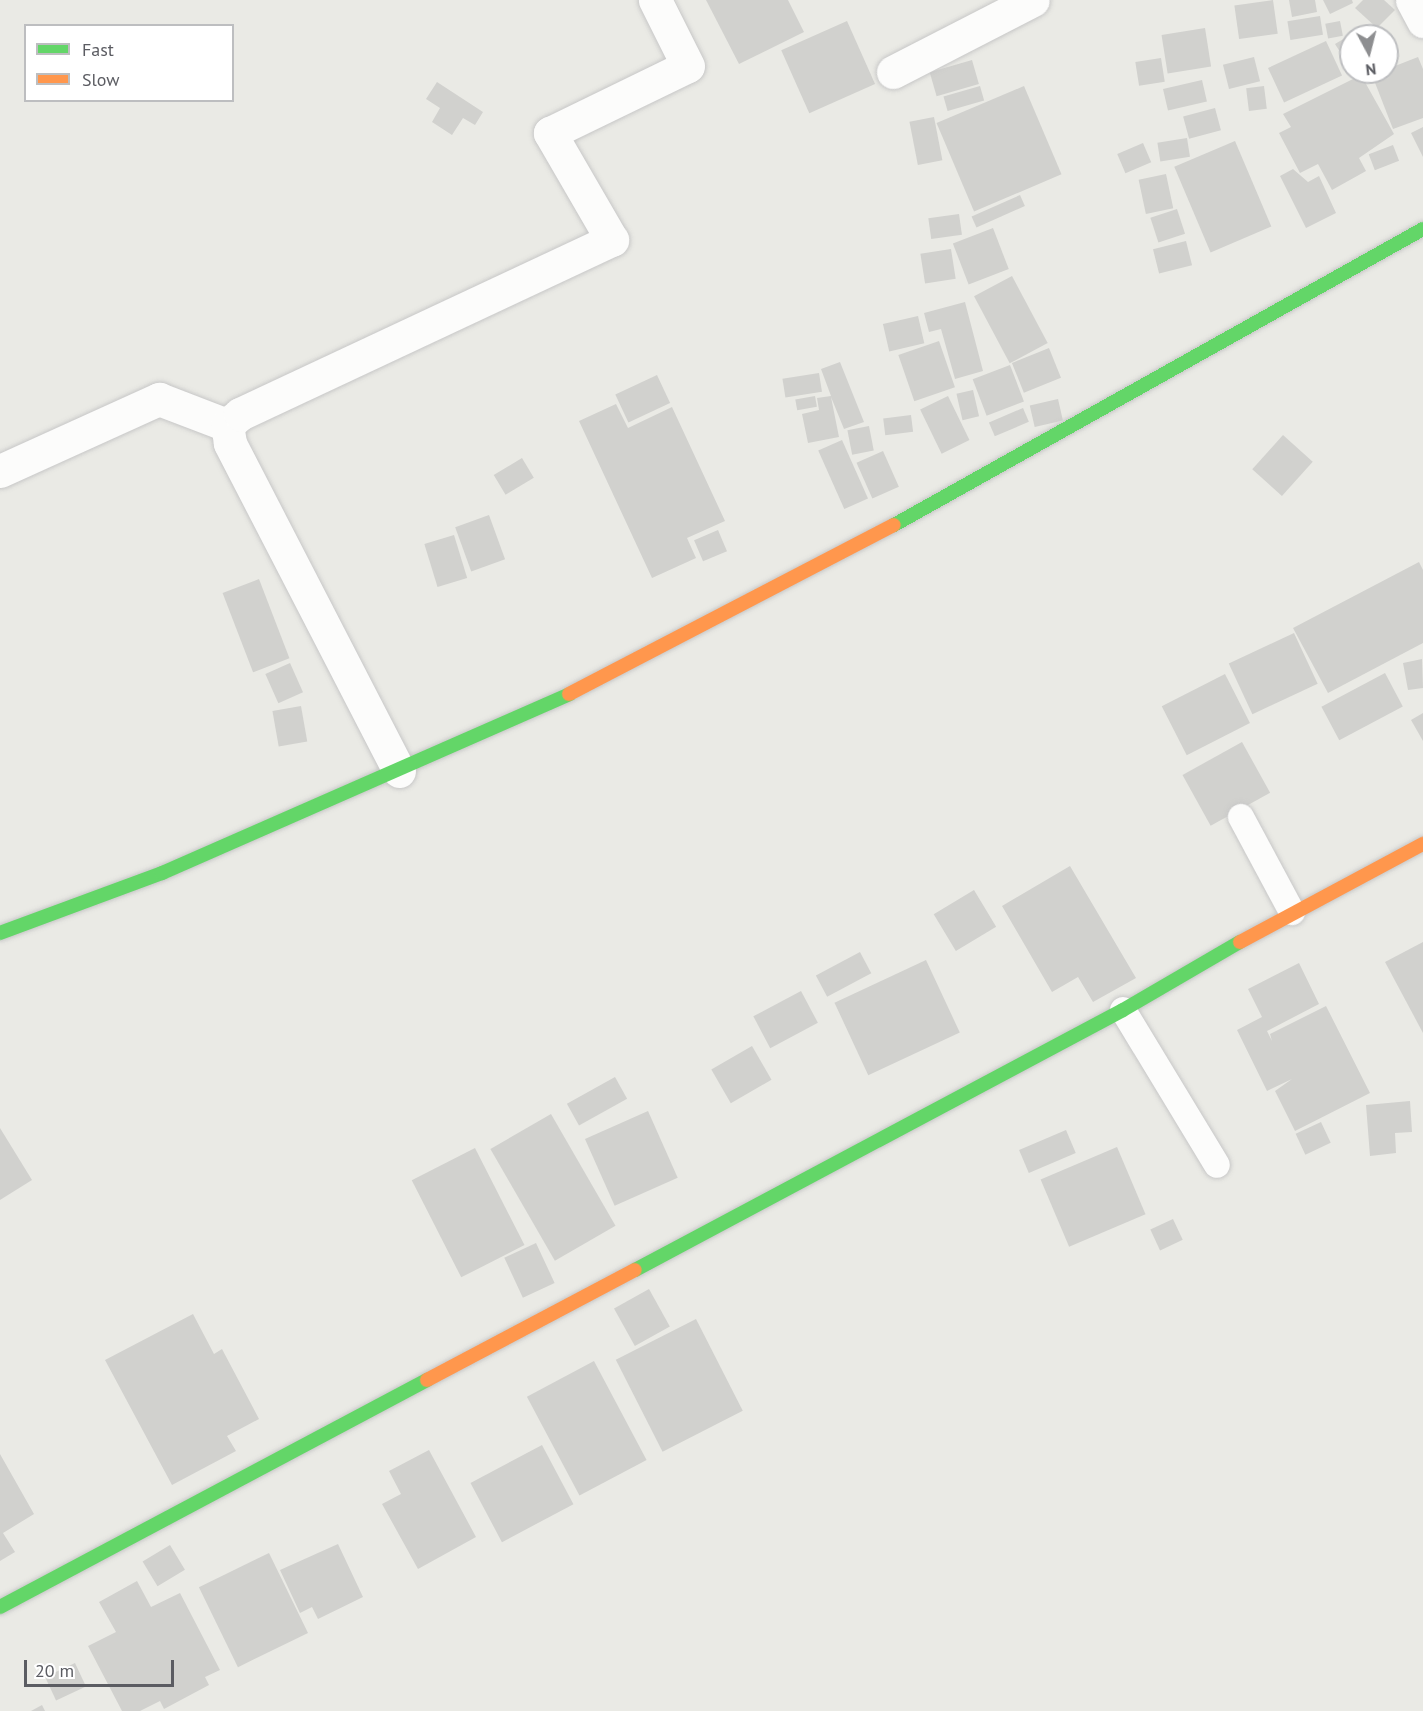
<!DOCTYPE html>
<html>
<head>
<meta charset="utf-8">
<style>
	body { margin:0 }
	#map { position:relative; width:1423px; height:1711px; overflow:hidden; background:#eaeae5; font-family:"PT Sans",sans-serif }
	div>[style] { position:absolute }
	.building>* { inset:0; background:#d1d1ce; transform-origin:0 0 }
	.roads { filter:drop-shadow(0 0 2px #c7c7c7) drop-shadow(0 0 2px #c7c7c7) }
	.lane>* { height:26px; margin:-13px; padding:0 13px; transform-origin:13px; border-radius:13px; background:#fcfcfb }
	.street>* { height:33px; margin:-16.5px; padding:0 16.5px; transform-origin:16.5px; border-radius:16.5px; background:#fcfcfb }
	.fast>* { height:14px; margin:-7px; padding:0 7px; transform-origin:7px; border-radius:7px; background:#63d668 }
	.slow>* { height:14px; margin:-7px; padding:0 7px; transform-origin:7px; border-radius:7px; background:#ff974d }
	span { translate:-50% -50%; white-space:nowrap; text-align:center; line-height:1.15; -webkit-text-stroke:6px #fff; paint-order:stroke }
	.legend { position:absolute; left:24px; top:24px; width:210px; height:78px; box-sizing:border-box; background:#fff; border:2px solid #bdbec0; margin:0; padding:8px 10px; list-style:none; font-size:18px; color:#5b5c62 }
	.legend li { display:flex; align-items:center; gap:12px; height:30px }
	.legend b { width:30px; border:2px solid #bdbec0 }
	.north { position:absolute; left:1339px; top:24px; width:60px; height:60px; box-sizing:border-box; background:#fff; border:2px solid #bdbec0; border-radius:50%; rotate:173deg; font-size:16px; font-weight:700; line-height:24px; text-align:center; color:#5b5c62 }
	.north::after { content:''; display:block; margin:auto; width:21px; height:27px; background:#8d8e90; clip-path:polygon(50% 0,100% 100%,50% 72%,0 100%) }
	.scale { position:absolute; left:24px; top:1660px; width:150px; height:27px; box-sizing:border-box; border:3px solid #5b5c62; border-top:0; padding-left:8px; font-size:18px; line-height:21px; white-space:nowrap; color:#5b5c62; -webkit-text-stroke:4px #fff; paint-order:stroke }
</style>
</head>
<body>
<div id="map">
	<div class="building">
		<div style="clip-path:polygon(706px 0,788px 0,804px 32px,739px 64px)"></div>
		<div style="left:1273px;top:0;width:34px;height:39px;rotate:82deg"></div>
		<div style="clip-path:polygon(1289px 0,1315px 0,1317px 12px,1292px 17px)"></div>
		<div style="clip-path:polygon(1323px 0,1352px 0,1353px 3px,1330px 14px)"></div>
		<div style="clip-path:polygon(1363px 0,1384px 0,1395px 10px,1377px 28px,1355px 8px)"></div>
		<div style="left:1320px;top:16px;width:19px;height:33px;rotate:81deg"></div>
		<div style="left:847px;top:21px;width:69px;height:72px;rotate:66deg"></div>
		<div style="left:1340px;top:21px;width:15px;height:15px;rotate:79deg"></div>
		<div style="clip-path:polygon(1367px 25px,1374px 36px,1351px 36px,1349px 66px,1335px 44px)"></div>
		<div style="left:1205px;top:28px;width:39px;height:44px;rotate:81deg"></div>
		<div style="left:1326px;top:41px;width:38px;height:64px;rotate:65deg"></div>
		<div style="left:1254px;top:57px;width:25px;height:32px;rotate:76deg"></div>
		<div style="clip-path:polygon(1418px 57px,1423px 69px,1423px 118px,1393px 129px,1372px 75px)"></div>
		<div style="left:1161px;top:58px;width:24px;height:26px;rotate:81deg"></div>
		<div style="left:972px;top:60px;width:25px;height:44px;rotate:74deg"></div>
		<div style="clip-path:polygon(1361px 75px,1394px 134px,1359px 158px,1366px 171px,1332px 190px,1318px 164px,1300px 173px,1279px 133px,1291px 127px,1283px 114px)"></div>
		<div style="left:1202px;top:80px;width:22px;height:40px;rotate:77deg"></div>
		<div style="clip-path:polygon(437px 82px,483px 112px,475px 125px,463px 118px,452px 135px,432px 122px,440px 108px,426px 99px)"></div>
		<div style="left:980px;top:86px;width:15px;height:38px;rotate:74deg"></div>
		<div style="left:1024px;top:86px;width:96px;height:95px;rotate:67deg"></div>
		<div style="left:1264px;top:86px;width:23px;height:18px;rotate:83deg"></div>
		<div style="left:1215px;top:108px;width:23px;height:33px;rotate:75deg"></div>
		<div style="left:934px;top:117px;width:44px;height:25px;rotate:79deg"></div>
		<div style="clip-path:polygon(1423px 127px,1423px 157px,1411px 133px)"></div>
		<div style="left:1187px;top:138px;width:19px;height:30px;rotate:81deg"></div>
		<div style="left:1235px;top:141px;width:93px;height:66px;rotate:67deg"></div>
		<div style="left:1143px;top:143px;width:21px;height:28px;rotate:67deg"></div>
		<div style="left:1393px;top:145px;width:17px;height:26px;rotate:69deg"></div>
		<div style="clip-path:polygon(1293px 169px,1308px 182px,1319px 176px,1336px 213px,1306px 228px,1280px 176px)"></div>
		<div style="left:1166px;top:174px;width:35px;height:28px;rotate:78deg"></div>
		<div style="left:1020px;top:195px;width:12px;height:53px;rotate:66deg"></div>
		<div style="left:1177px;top:209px;width:26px;height:28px;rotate:72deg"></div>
		<div style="left:959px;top:214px;width:21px;height:31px;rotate:82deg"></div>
		<div style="left:993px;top:228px;width:44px;height:43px;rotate:69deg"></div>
		<div style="left:1186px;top:241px;width:25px;height:34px;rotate:76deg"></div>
		<div style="left:951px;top:249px;width:30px;height:31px;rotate:81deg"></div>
		<div style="left:1012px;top:276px;width:76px;height:43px;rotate:62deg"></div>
		<div style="clip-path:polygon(965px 302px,983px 371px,955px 379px,941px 329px,929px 332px,924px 313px)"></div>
		<div style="left:918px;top:316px;width:28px;height:36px;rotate:77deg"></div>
		<div style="left:939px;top:341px;width:49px;height:43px;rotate:71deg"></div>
		<div style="left:1049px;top:348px;width:32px;height:40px;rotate:68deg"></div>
		<div style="clip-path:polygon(840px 362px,864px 422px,844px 429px,831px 397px,839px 437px,808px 443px,802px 414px,819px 410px,817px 398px,831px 396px,821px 369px)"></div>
		<div style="left:1010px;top:365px;width:39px;height:40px;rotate:69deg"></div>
		<div style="left:819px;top:373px;width:19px;height:37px;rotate:81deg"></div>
		<div style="left:657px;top:375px;width:31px;height:46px;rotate:65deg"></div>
		<div style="left:973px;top:390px;width:27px;height:17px;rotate:77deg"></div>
		<div style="left:815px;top:396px;width:11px;height:20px;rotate:80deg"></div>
		<div style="left:948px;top:396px;width:49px;height:31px;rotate:64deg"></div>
		<div style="left:1058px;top:399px;width:22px;height:29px;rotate:77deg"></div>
		<div style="clip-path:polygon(616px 404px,628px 428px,672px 407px,725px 521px,687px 538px,696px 558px,652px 578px,579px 421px)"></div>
		<div style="left:1023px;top:408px;width:15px;height:37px;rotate:67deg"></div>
		<div style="left:911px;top:415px;width:17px;height:28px;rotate:83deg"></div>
		<div style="left:869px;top:426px;width:25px;height:22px;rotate:79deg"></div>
		<div style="left:1283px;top:435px;width:40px;height:46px;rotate:42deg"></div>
		<div style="left:842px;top:440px;width:64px;height:26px;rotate:66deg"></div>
		<div style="left:883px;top:451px;width:39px;height:29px;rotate:66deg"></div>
		<div style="left:522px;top:458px;width:23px;height:33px;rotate:59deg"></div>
		<div style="left:489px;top:515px;width:47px;height:36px;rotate:70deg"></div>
		<div style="left:718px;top:530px;width:23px;height:26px;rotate:67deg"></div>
		<div style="left:454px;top:535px;width:45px;height:31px;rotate:73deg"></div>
		<div style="clip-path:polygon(1419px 562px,1423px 570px,1423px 643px,1328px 693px,1293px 628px)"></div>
		<div style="left:259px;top:579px;width:85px;height:39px;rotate:69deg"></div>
		<div style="left:1294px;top:633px;width:56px;height:72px;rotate:65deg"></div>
		<div style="clip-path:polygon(1422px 659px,1423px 688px,1408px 690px,1403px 663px)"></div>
		<div style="left:290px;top:663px;width:32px;height:27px;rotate:66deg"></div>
		<div style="left:1385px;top:673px;width:38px;height:72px;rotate:62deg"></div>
		<div style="left:1225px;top:674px;width:55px;height:71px;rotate:63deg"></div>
		<div style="left:301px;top:706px;width:36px;height:29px;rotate:80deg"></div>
		<div style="clip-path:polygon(1423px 713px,1423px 741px,1411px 720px)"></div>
		<div style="left:1242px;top:742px;width:58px;height:68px;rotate:61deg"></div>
		<div style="clip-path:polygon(1070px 866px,1136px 978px,1093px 1002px,1078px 977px,1052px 992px,1002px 906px)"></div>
		<div style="left:974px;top:890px;width:43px;height:47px;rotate:59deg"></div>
		<div style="clip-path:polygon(1423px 942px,1423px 1033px,1385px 962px)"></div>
		<div style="left:860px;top:952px;width:24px;height:50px;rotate:62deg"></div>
		<div style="left:926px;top:960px;width:80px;height:101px;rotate:65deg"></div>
		<div style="clip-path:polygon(1299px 963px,1319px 1004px,1267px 1031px,1272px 1041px,1270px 1034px,1326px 1006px,1370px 1093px,1295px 1131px,1275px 1091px,1292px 1079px,1267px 1091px,1237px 1030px,1262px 1017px,1248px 989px)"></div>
		<div style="left:801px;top:991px;width:36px;height:54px;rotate:62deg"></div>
		<div style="left:752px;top:1046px;width:39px;height:47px;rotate:60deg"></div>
		<div style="left:615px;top:1077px;width:25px;height:55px;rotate:61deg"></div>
		<div style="clip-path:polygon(1410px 1101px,1412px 1132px,1395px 1133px,1396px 1153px,1370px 1156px,1366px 1105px)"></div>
		<div style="left:648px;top:1111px;width:73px;height:69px;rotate:66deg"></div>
		<div style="left:551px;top:1114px;width:129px;height:70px;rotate:60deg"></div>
		<div style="left:1321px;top:1122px;width:23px;height:28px;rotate:65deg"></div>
		<div style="clip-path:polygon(0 1128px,32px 1180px,0 1200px)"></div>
		<div style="left:1066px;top:1130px;width:25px;height:51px;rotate:67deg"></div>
		<div style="left:1117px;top:1147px;width:73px;height:83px;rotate:67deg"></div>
		<div style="left:475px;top:1148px;width:109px;height:71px;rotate:63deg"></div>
		<div style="left:1173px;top:1219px;width:23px;height:25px;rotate:65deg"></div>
		<div style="left:536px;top:1243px;width:44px;height:35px;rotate:65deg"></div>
		<div style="left:649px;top:1289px;width:43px;height:40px;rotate:61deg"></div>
		<div style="clip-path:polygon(193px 1314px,214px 1354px,222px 1349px,259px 1419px,227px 1436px,236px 1451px,172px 1485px,105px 1360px)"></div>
		<div style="left:696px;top:1319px;width:103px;height:90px;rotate:63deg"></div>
		<div style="left:594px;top:1361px;width:112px;height:76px;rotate:62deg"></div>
		<div style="left:542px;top:1445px;width:67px;height:81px;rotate:62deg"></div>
		<div style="clip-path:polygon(429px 1450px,476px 1537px,418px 1569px,382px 1504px,401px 1494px,389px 1471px)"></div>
		<div style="clip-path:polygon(0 1454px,34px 1514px,3px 1533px,15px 1552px,0 1561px)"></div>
		<div style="clip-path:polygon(338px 1544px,363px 1597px,318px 1619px,312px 1607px,300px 1613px,280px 1570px)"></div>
		<div style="left:170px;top:1545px;width:29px;height:32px;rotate:59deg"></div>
		<div style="left:269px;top:1553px;width:89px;height:78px;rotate:64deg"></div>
		<div style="clip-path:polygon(137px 1581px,151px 1607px,180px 1593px,220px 1670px,205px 1677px,209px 1685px,164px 1709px,160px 1701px,140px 1711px,122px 1711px,88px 1646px,116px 1632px,99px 1602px)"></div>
		<div style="left:75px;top:1663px;width:26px;height:33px;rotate:65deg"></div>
		<div style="clip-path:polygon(42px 1705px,45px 1711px,31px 1711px)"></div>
	</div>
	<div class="roads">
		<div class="lane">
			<div style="left:1241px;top:817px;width:108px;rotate:61.8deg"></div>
			<div style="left:1123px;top:1010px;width:181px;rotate:58.8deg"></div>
		</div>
		<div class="street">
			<div style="left:1412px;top:0;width:24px;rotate:62deg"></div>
			<div style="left:893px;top:72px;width:157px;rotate:-27.2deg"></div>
			<div style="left:0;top:471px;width:175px;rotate:-24.4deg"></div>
			<div style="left:159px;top:399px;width:73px;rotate:20.9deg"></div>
			<div style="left:399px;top:771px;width:369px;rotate:-117.3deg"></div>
			<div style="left:230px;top:443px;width:18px;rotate:-99deg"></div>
			<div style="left:227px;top:425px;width:17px;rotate:-40deg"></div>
			<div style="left:240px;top:414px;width:411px;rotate:-25.1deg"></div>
			<div style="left:612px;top:240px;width:124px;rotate:-120.1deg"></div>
			<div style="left:550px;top:133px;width:153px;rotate:-25.9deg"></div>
			<div style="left:688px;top:66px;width:74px;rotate:-116.6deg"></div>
		</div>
		<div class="fast">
			<div style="left:894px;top:525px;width:606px;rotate:-29.23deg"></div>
			<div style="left:0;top:933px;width:173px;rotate:-20.3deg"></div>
			<div style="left:162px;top:873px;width:445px;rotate:-23.7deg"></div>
			<div style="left:635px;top:1270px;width:553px;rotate:-28.05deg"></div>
			<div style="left:1123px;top:1010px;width:135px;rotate:-30.2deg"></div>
			<div style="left:0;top:1607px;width:484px;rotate:-28deg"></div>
		</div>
		<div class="slow">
			<div style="left:569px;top:694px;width:366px;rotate:-27.5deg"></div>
			<div style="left:1240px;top:942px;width:208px;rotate:-28.2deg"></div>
			<div style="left:427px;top:1380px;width:235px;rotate:-27.9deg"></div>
		</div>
	</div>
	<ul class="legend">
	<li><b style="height:8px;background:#63d668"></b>Fast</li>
	<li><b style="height:8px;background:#ff974d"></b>Slow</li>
	</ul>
	<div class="north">N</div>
	<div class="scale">20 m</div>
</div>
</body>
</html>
